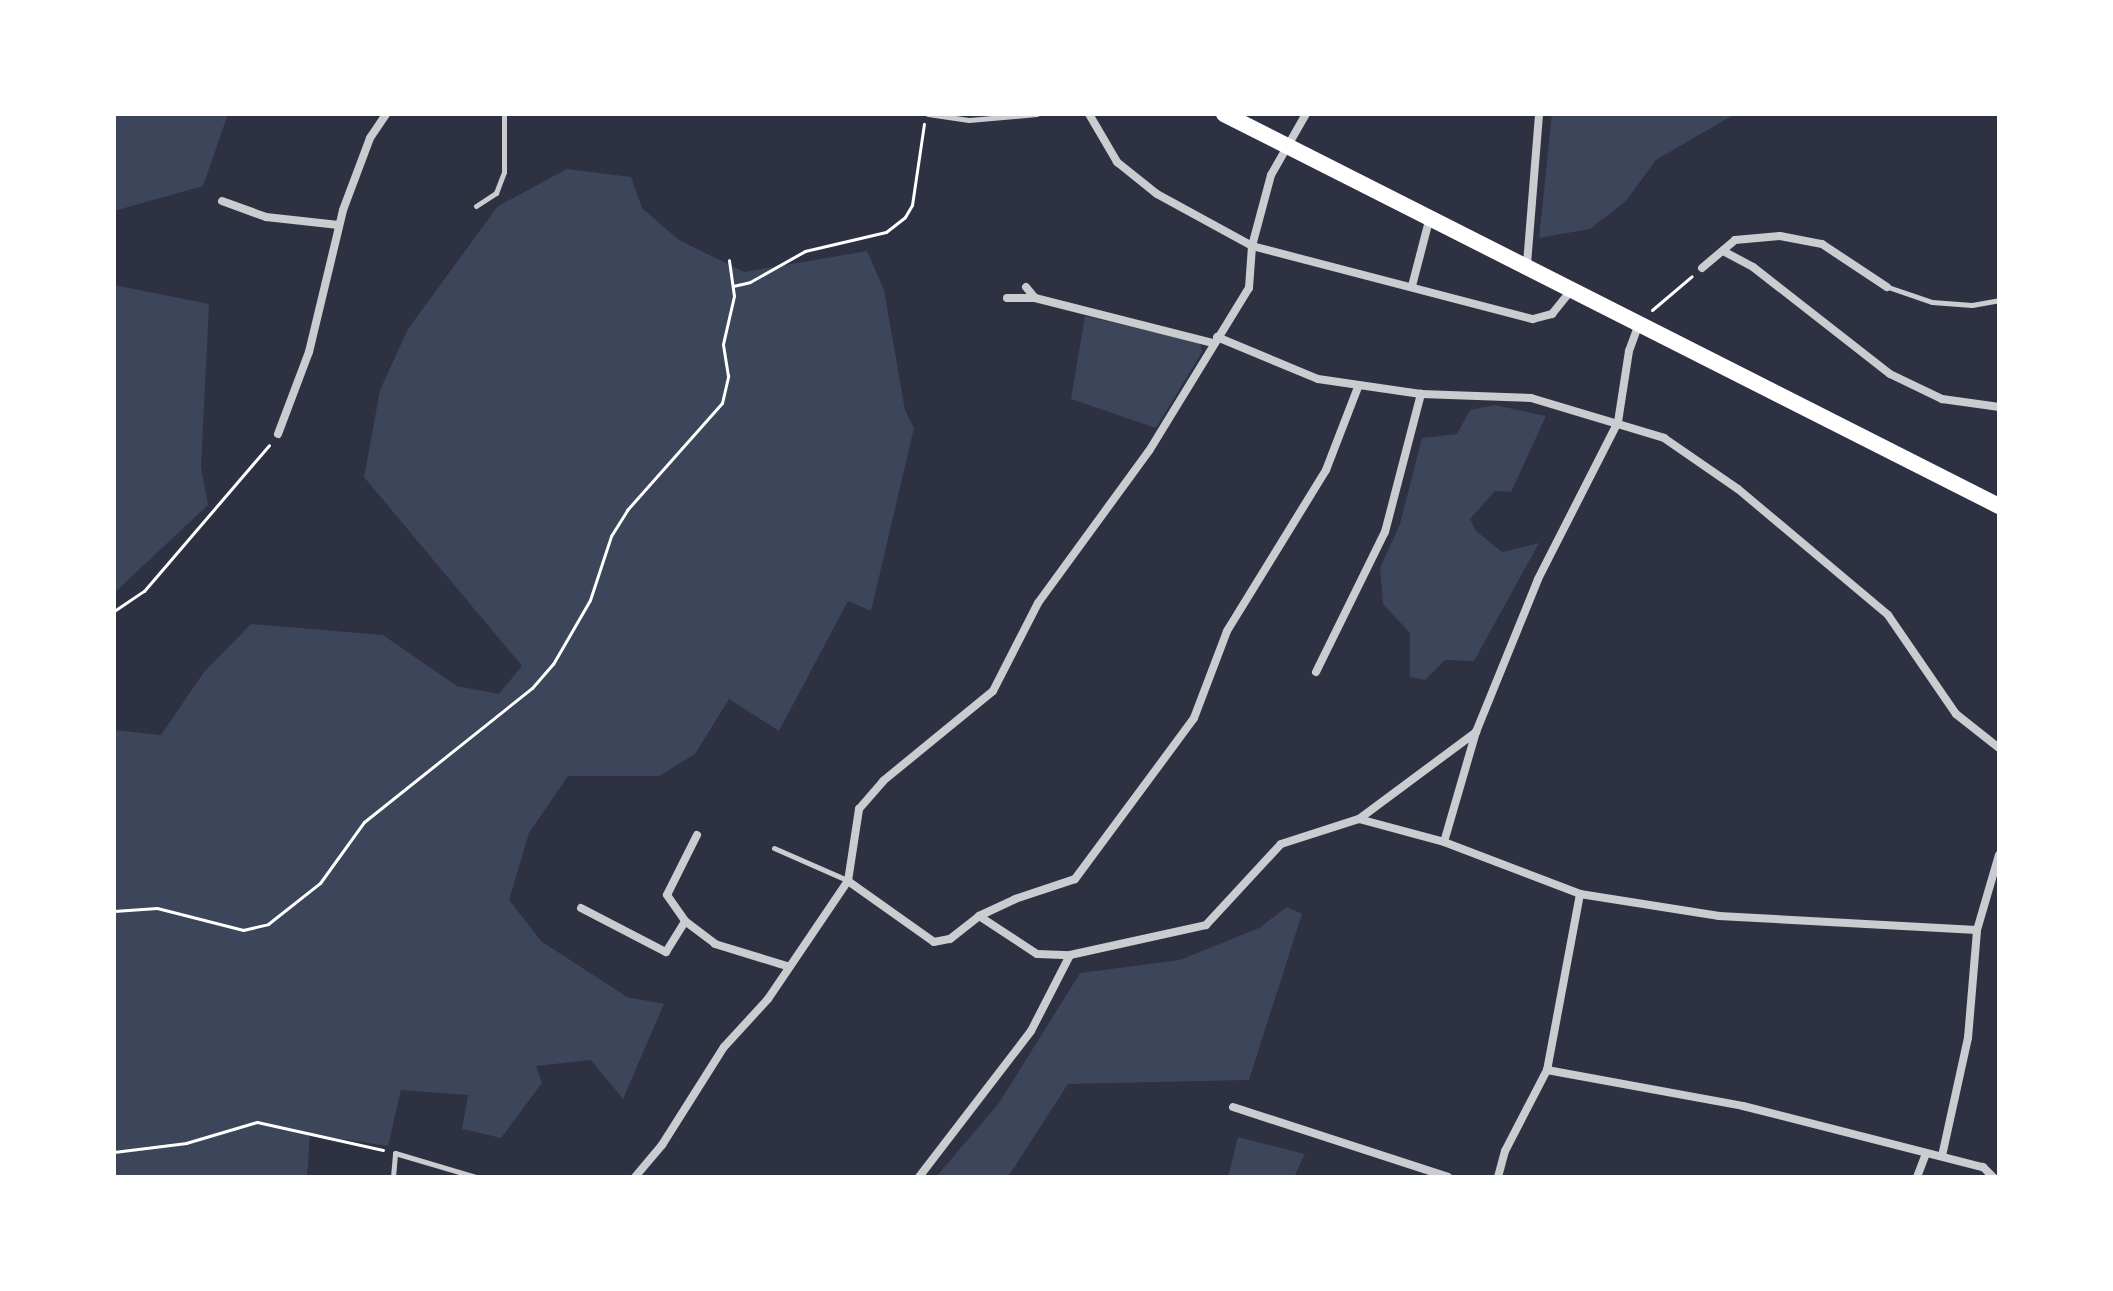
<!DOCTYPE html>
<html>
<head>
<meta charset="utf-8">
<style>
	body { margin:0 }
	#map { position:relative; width:2113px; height:1291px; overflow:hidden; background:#2d3142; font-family:"PT Sans",sans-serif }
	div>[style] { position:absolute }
	.green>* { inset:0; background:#3c4559 }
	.path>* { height:3px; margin:-1.5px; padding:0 1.5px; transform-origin:1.5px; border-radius:1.5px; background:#fff }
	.service>* { height:5px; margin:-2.5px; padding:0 2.5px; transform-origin:2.5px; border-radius:2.5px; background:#caccd0 }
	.minor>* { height:8px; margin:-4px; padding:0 4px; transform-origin:4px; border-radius:4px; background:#caccd0 }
	.primary>* { height:16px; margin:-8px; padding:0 8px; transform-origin:8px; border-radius:8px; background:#fff }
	span { translate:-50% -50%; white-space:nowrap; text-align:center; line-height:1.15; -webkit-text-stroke:6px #fff; paint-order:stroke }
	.frame { position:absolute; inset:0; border:116px solid #fff; pointer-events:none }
</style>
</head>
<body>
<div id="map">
	<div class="green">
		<div style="clip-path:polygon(114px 114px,228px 114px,203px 186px,114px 211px)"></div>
		<div style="clip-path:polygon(1552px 114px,1735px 114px,1656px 160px,1625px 202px,1590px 229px,1539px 238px)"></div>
		<div style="clip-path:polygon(567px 169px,631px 177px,642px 208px,679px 240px,744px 272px,867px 251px,884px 290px,905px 410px,914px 428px,871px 611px,848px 601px,779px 731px,729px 699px,695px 754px,659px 776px,568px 776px,529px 833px,509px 900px,541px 941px,627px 997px,664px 1004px,623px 1099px,591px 1060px,536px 1066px,542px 1083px,501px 1138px,462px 1129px,468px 1095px,401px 1090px,388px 1146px,310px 1134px,307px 1177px,114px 1177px,114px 730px,161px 735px,204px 672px,251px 624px,383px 635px,457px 686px,499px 694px,522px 666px,364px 477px,380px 390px,408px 329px,498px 206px)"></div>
		<div style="clip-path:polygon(114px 285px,209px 304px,201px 467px,208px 505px,114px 593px)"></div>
		<div style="clip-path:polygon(1085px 316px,1200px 343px,1202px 352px,1156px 428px,1071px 399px)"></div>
		<div style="clip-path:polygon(1495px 405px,1546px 416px,1511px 492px,1495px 491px,1470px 519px,1476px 531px,1502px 552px,1539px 543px,1474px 661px,1445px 660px,1425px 680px,1410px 677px,1410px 633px,1383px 604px,1380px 568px,1400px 524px,1422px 438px,1457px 434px,1470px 410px)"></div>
		<div style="clip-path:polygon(1287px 907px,1302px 914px,1249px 1080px,1068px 1084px,1008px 1177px,936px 1177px,999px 1103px,1080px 973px,1180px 960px,1259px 928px)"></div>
		<div style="clip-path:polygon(1238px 1137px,1305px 1154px,1294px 1177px,1228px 1177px)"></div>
	</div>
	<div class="path">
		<div style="left:733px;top:286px;width:17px;rotate:-13deg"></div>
		<div style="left:750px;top:282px;width:63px;rotate:-29.4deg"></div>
		<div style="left:805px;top:251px;width:83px;rotate:-13.2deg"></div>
		<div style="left:886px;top:232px;width:24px;rotate:-38deg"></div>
		<div style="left:905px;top:217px;width:14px;rotate:-60deg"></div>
		<div style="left:912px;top:205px;width:82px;rotate:-81.6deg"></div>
		<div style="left:1652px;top:310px;width:52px;rotate:-40.4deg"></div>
		<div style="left:114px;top:611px;width:36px;rotate:-34deg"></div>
		<div style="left:144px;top:591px;width:192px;rotate:-49.4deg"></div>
		<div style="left:114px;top:911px;width:43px;rotate:-4deg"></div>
		<div style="left:157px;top:908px;width:89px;rotate:14.3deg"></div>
		<div style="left:243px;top:930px;width:26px;rotate:-13deg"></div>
		<div style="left:268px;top:924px;width:66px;rotate:-38.3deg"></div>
		<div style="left:320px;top:883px;width:75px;rotate:-54.2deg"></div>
		<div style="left:364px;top:822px;width:215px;rotate:-38.6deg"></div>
		<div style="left:532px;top:688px;width:32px;rotate:-49deg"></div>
		<div style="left:553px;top:664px;width:74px;rotate:-60deg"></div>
		<div style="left:590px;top:600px;width:67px;rotate:-71.8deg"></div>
		<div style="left:611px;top:536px;width:31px;rotate:-58deg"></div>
		<div style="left:627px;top:510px;width:143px;rotate:-48.4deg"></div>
		<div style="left:722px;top:403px;width:28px;rotate:-77deg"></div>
		<div style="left:728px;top:376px;width:32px;rotate:-99deg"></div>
		<div style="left:723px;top:344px;width:49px;rotate:-77.1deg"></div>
		<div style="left:734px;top:296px;width:36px;rotate:-98deg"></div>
		<div style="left:114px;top:1152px;width:73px;rotate:-7.1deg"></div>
		<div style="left:186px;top:1143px;width:74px;rotate:-16.5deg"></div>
		<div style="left:257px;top:1122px;width:129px;rotate:12.5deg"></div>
	</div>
	<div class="service">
		<div style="left:928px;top:114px;width:41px;rotate:8.3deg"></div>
		<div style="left:969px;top:120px;width:68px;rotate:-5deg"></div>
		<div style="left:476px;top:206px;width:24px;rotate:-33deg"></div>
		<div style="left:496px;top:193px;width:22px;rotate:-69deg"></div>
		<div style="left:504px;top:172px;width:58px;rotate:-90deg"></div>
		<div style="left:1888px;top:287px;width:46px;rotate:18.8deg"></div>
		<div style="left:1932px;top:302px;width:40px;rotate:4.3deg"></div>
		<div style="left:1972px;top:305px;width:27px;rotate:-10deg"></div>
		<div style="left:774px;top:848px;width:80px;rotate:23.7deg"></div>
		<div style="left:393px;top:1177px;width:24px;rotate:-85deg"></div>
		<div style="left:395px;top:1153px;width:84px;rotate:16.5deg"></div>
	</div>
	<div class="minor">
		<div style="left:1089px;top:114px;width:56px;rotate:59.7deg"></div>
		<div style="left:1117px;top:162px;width:51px;rotate:38.7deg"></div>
		<div style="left:1157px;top:194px;width:108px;rotate:28.7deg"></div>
		<div style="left:1252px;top:246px;width:290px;rotate:14.6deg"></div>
		<div style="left:1533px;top:319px;width:20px;rotate:-15deg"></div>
		<div style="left:1552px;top:314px;width:33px;rotate:-51deg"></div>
		<div style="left:222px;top:201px;width:47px;rotate:20deg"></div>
		<div style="left:266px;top:217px;width:73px;rotate:6.3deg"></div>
		<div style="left:1723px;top:251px;width:34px;rotate:28deg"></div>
		<div style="left:1753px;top:267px;width:174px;rotate:38deg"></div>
		<div style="left:1890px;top:374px;width:58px;rotate:25.7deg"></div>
		<div style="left:1942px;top:399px;width:58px;rotate:8deg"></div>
		<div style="left:1527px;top:264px;width:150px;rotate:-85.4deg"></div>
		<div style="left:1702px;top:268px;width:43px;rotate:-40.3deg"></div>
		<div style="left:1735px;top:240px;width:45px;rotate:-5.1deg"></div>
		<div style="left:1780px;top:236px;width:43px;rotate:10.8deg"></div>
		<div style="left:1822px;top:244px;width:78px;rotate:33.5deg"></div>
		<div style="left:1412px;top:286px;width:71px;rotate:-75.4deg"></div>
		<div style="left:1026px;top:287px;width:14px;rotate:51deg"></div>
		<div style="left:1007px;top:298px;width:28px"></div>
		<div style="left:1035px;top:298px;width:184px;rotate:14.2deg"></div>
		<div style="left:1217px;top:337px;width:109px;rotate:22.6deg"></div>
		<div style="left:1318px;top:379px;width:104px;rotate:8.3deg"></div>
		<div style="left:1421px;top:394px;width:110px;rotate:2.1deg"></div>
		<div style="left:1531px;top:398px;width:139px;rotate:16.7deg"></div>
		<div style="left:1664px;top:438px;width:90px;rotate:34.6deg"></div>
		<div style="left:1738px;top:489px;width:196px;rotate:40deg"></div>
		<div style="left:1888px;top:615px;width:120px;rotate:55.5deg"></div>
		<div style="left:1956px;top:714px;width:55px;rotate:38.3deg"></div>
		<div style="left:278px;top:434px;width:88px;rotate:-69.3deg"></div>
		<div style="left:309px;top:352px;width:146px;rotate:-76.5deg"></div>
		<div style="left:343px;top:210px;width:77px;rotate:-69.4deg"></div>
		<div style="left:370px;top:138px;width:29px;rotate:-56deg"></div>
		<div style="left:1316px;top:672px;width:156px;rotate:-63.8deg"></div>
		<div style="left:1385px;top:532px;width:143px;rotate:-75.4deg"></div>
		<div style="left:1359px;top:819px;width:88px;rotate:15.1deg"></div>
		<div style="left:1444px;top:842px;width:146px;rotate:20.9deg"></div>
		<div style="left:1580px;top:894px;width:179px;rotate:100.6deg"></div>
		<div style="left:1547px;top:1070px;width:91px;rotate:117.4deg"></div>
		<div style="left:1505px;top:1151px;width:27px;rotate:105deg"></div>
		<div style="left:697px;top:835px;width:67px;rotate:116.6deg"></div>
		<div style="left:667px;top:895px;width:32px;rotate:55deg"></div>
		<div style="left:685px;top:921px;width:38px;rotate:37deg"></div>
		<div style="left:715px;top:944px;width:78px;rotate:17deg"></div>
		<div style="left:1444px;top:842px;width:115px;rotate:-73.8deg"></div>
		<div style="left:1476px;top:732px;width:165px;rotate:-67.9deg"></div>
		<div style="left:1538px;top:579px;width:176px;rotate:-63deg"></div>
		<div style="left:1618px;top:422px;width:72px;rotate:-81.2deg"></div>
		<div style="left:1629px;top:351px;width:32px;rotate:-70deg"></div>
		<div style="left:848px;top:881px;width:105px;rotate:35.3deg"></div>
		<div style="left:934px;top:942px;width:16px;rotate:-11deg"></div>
		<div style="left:950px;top:939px;width:37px;rotate:-38deg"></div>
		<div style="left:979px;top:916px;width:40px;rotate:-25deg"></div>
		<div style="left:1015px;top:899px;width:63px;rotate:-18.4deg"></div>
		<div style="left:1075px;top:879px;width:200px;rotate:-53.5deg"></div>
		<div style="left:1194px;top:718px;width:93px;rotate:-69.2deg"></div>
		<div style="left:1227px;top:631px;width:189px;rotate:-58.4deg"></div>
		<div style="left:1326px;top:470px;width:89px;rotate:-68.9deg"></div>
		<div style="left:1580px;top:894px;width:141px;rotate:9deg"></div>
		<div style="left:1719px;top:916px;width:258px;rotate:3.1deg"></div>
		<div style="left:581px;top:908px;width:96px;rotate:27.4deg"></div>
		<div style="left:666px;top:952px;width:36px;rotate:-58deg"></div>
		<div style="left:979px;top:916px;width:69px;rotate:33.2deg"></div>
		<div style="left:1037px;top:954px;width:33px;rotate:2deg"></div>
		<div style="left:1070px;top:955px;width:139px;rotate:-12.4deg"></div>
		<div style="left:1206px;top:925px;width:110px;rotate:-47.2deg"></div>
		<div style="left:1281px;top:844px;width:82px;rotate:-17.8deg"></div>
		<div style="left:1359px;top:819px;width:146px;rotate:-36.6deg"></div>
		<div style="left:1547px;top:1070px;width:199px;rotate:10.4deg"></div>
		<div style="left:1743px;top:1106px;width:248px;rotate:14.3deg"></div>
		<div style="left:1983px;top:1167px;width:14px;rotate:45deg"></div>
		<div style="left:1233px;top:1107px;width:226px;rotate:18deg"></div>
		<div style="left:1942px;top:1156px;width:121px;rotate:-77.6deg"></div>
		<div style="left:1968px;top:1038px;width:108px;rotate:-85.2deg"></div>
		<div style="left:1977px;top:930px;width:78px;rotate:-73.7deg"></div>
		<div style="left:635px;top:1177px;width:42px;rotate:-49.8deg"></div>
		<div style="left:662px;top:1145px;width:116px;rotate:-57.7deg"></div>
		<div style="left:724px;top:1047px;width:65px;rotate:-47.5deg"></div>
		<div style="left:768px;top:999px;width:143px;rotate:-55.9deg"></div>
		<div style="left:848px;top:881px;width:73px;rotate:-81.3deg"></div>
		<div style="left:859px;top:809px;width:37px;rotate:-49deg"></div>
		<div style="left:883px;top:781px;width:142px;rotate:-39.3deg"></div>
		<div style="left:993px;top:691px;width:99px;rotate:-62.9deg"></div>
		<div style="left:1038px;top:603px;width:188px;rotate:-53.9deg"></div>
		<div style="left:1149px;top:451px;width:191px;rotate:-58.5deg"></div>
		<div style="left:1249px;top:288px;width:42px;rotate:-85.9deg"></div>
		<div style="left:1252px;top:246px;width:73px;rotate:-75deg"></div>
		<div style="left:1271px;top:175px;width:70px;rotate:-60.2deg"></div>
		<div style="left:919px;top:1177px;width:184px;rotate:-52.5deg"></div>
		<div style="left:1031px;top:1031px;width:85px;rotate:-62.8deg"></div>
		<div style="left:1917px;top:1177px;width:25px;rotate:-69deg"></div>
	</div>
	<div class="primary">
		<div style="left:1224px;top:114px;width:868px;rotate:26.83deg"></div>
	</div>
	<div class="frame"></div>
</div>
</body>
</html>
